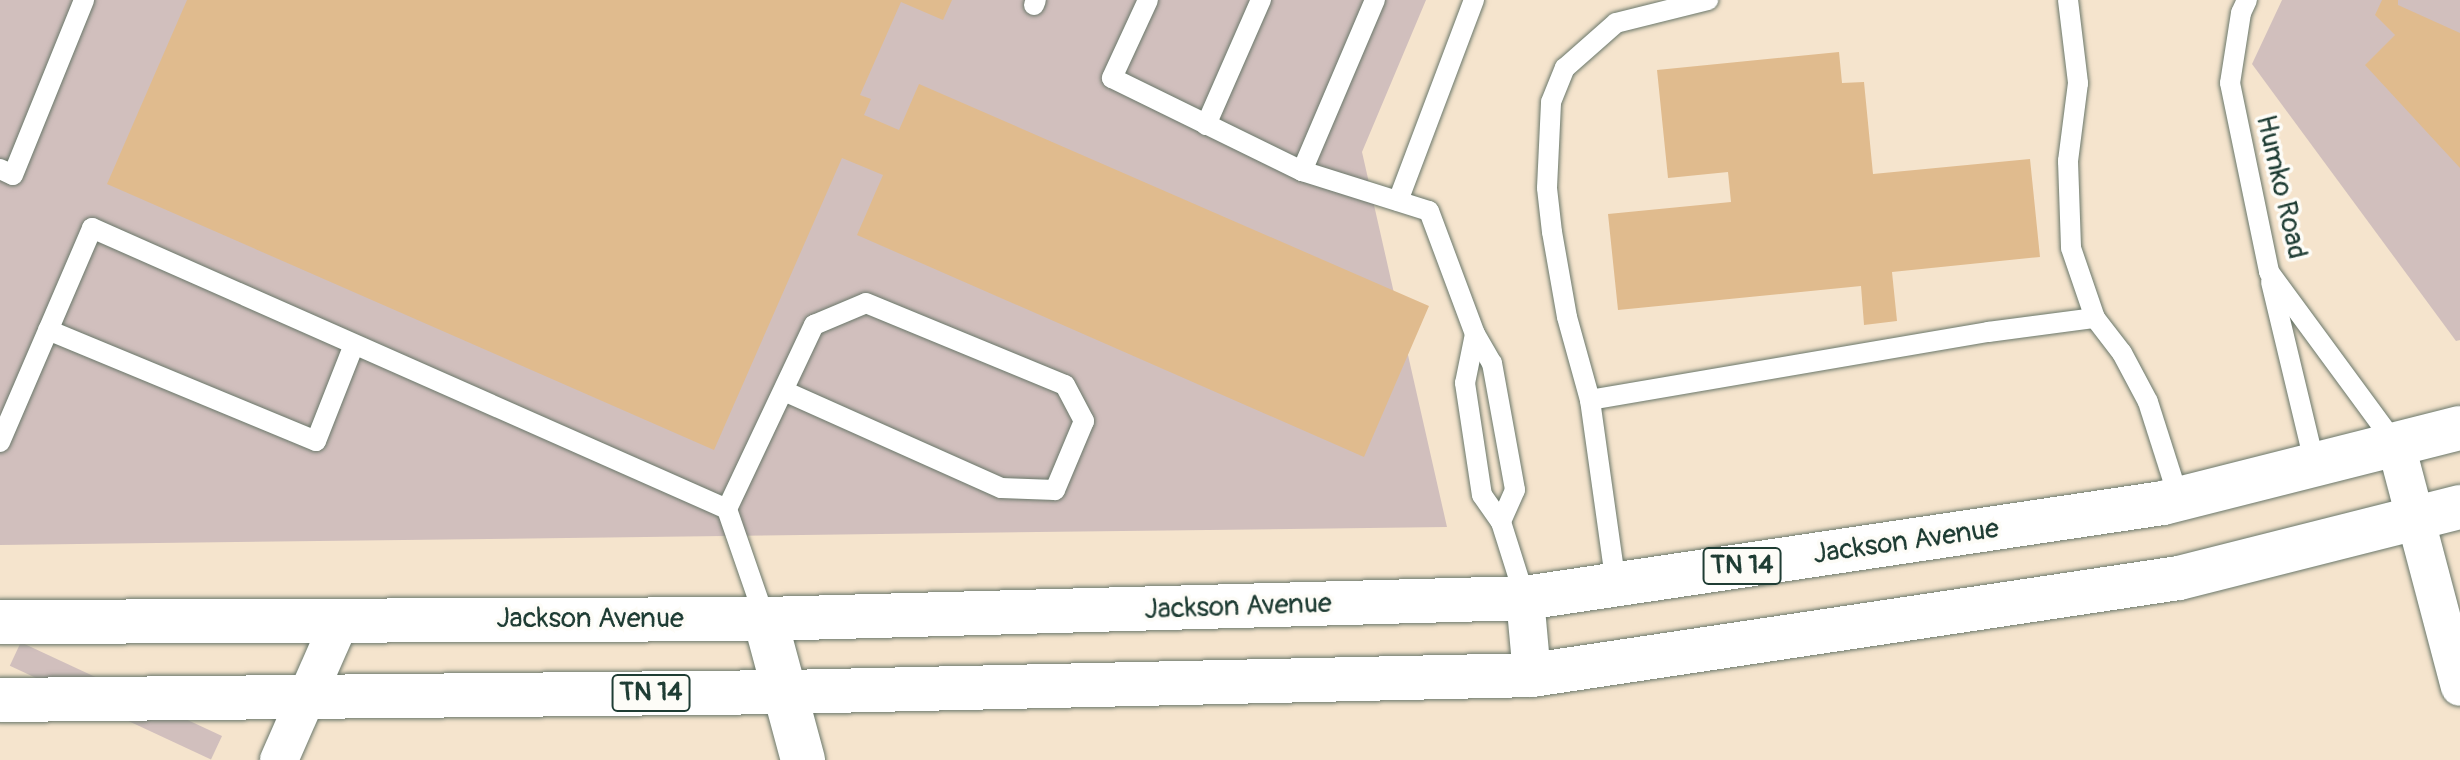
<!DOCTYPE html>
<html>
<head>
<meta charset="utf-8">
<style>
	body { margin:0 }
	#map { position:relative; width:2460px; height:760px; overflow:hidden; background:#f5e4cd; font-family:Pangolin,sans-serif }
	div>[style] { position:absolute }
	.industrial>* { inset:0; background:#d1bfbd; transform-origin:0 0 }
	.building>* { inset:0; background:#e0bb8e }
	.roads { filter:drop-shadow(0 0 2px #6a776a) drop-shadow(0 0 2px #6a776a) }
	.service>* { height:20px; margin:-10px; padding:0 10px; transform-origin:10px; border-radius:10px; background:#fff }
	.minor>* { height:38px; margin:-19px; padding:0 19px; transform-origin:19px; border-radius:19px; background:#fff }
	.tertiary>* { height:44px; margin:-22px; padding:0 22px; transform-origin:22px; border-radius:22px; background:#fff }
	.primary>* { height:44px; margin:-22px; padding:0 22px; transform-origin:22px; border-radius:22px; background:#fff }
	span { translate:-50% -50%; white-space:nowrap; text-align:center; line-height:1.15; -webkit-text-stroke:7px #fdfcf7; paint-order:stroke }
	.shield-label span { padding:2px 6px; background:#fdfcf7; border:2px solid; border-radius:6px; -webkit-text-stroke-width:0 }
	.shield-label { font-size:26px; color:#1f3d34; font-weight:700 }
	.street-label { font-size:28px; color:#1f3d34 }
</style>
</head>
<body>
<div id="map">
	<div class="industrial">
		<div style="clip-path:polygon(0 0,1426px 0,1362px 152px,1447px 527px,0 545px)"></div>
		<div style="clip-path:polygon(2282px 0,2460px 0,2460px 340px,2456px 341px,2252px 64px)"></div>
		<div style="left:222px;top:736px;width:26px;height:222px;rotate:115deg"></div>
	</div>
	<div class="building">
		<div style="clip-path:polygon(187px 0,952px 0,943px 20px,901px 2px,860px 95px,871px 99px,864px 115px,899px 130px,919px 84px,1429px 306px,1364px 457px,857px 235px,883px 175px,842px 158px,714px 450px,107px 184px)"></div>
		<div style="clip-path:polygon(2382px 0,2398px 0,2398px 5px,2460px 33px,2460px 168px,2365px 65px,2395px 35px,2375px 15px)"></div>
		<div style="clip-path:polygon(1839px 52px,1842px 83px,1864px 82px,1873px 174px,2030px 159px,2040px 257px,1892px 272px,1897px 321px,1864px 325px,1861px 286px,1618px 310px,1608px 214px,1731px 202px,1728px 172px,1668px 178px,1657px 70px)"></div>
	</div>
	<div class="roads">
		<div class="service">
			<div style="left:1148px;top:0;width:86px;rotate:114.8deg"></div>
			<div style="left:1112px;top:78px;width:212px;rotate:26.1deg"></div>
			<div style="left:1302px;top:171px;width:133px;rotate:17.5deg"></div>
			<div style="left:1429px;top:211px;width:131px;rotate:69.5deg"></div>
			<div style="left:1475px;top:334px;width:34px;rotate:60deg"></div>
			<div style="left:1492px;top:363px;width:129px;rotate:79.7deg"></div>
			<div style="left:1515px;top:490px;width:35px;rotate:114deg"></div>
			<div style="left:2068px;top:0;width:84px;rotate:83.1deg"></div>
			<div style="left:2078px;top:83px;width:79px;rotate:97.3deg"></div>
			<div style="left:2068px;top:161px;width:87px;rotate:88deg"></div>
			<div style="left:2071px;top:248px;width:74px;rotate:71.1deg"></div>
			<div style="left:2247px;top:0;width:14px;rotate:115deg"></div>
			<div style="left:2241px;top:13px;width:71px;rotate:98.9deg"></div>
			<div style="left:2230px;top:83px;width:193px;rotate:78.3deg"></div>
			<div style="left:2269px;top:272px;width:215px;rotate:53.7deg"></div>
			<div style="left:1034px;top:5px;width:5px;rotate:-68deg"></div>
			<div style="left:1206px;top:125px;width:137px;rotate:-66.3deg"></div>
			<div style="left:0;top:169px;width:14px;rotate:25deg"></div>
			<div style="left:13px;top:175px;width:189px;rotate:-67.9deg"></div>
			<div style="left:1302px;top:171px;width:186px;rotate:-66.9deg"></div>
			<div style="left:1398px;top:201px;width:215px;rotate:-69.3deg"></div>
			<div style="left:2271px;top:282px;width:188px;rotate:76.5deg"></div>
			<div style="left:48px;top:330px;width:290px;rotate:22.5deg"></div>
			<div style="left:316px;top:441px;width:101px;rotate:-68.5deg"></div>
			<div style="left:1475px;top:334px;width:50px;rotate:101.5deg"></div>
			<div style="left:1465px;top:383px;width:113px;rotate:81.4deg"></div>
			<div style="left:1482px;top:495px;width:33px;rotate:55deg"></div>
			<div style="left:1501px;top:522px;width:80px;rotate:72.5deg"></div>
			<div style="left:1590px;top:400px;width:86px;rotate:-105.5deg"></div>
			<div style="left:1567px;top:317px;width:86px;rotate:-100deg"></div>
			<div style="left:1552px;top:232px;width:44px;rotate:-96.5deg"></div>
			<div style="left:1547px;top:188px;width:86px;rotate:-87.3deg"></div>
			<div style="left:1551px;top:102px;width:37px;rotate:-68deg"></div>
			<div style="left:1565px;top:68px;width:68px;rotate:-41.4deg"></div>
			<div style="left:1616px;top:23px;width:95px;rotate:-14deg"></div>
			<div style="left:0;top:442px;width:233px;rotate:-66.7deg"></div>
			<div style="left:92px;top:228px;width:694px;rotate:23.87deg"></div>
			<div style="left:1616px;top:585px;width:187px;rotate:-98deg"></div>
			<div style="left:1590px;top:400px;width:404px;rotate:-9.7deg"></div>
			<div style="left:1988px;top:332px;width:108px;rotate:-7.5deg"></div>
			<div style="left:2095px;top:318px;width:44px;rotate:52.4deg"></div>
			<div style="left:2122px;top:353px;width:55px;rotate:62deg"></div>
			<div style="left:2148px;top:402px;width:102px;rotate:72.3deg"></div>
			<div style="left:765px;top:619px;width:116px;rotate:-109.1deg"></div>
			<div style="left:727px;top:509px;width:204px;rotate:-64.7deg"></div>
			<div style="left:814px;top:325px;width:56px;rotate:-22.9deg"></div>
			<div style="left:866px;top:303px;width:215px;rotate:22.4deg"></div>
			<div style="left:1065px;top:385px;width:41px;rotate:62.2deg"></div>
			<div style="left:1084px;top:421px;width:75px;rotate:112.8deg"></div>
			<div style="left:1055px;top:490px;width:54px;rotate:-177.9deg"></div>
			<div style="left:1001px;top:488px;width:238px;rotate:-155.9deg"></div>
		</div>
		<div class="minor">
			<div style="left:2396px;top:445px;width:250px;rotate:75.2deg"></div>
			<div style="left:1525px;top:598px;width:77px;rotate:84.8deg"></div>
			<div style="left:279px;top:760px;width:154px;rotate:-66.3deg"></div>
		</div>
		<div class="tertiary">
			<div style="left:765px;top:619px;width:146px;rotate:74.9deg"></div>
		</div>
		<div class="primary">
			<div style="left:0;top:622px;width:765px;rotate:-0.22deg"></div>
			<div style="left:765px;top:619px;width:760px;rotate:-1.58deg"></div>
			<div style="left:1525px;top:598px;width:645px;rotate:-8.47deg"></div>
			<div style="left:2163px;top:503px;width:306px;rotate:-14.2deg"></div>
			<div style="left:0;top:700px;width:785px;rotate:-0.58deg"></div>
			<div style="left:785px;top:692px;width:747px;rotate:-1.3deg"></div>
			<div style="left:1532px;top:675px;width:654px;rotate:-8.53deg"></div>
			<div style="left:2179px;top:578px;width:290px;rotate:-14.2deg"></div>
		</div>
	</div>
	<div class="shield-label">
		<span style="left:1742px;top:566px">TN 14</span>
		<span style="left:651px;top:693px">TN 14</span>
	</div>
	<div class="street-label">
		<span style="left:2281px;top:187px;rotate:77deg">Humko Road</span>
		<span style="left:1906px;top:542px;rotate:-8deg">Jackson Avenue</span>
		<span style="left:1238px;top:607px;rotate:-2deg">Jackson Avenue</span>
		<span style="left:590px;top:619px">Jackson Avenue</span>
	</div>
</div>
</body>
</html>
